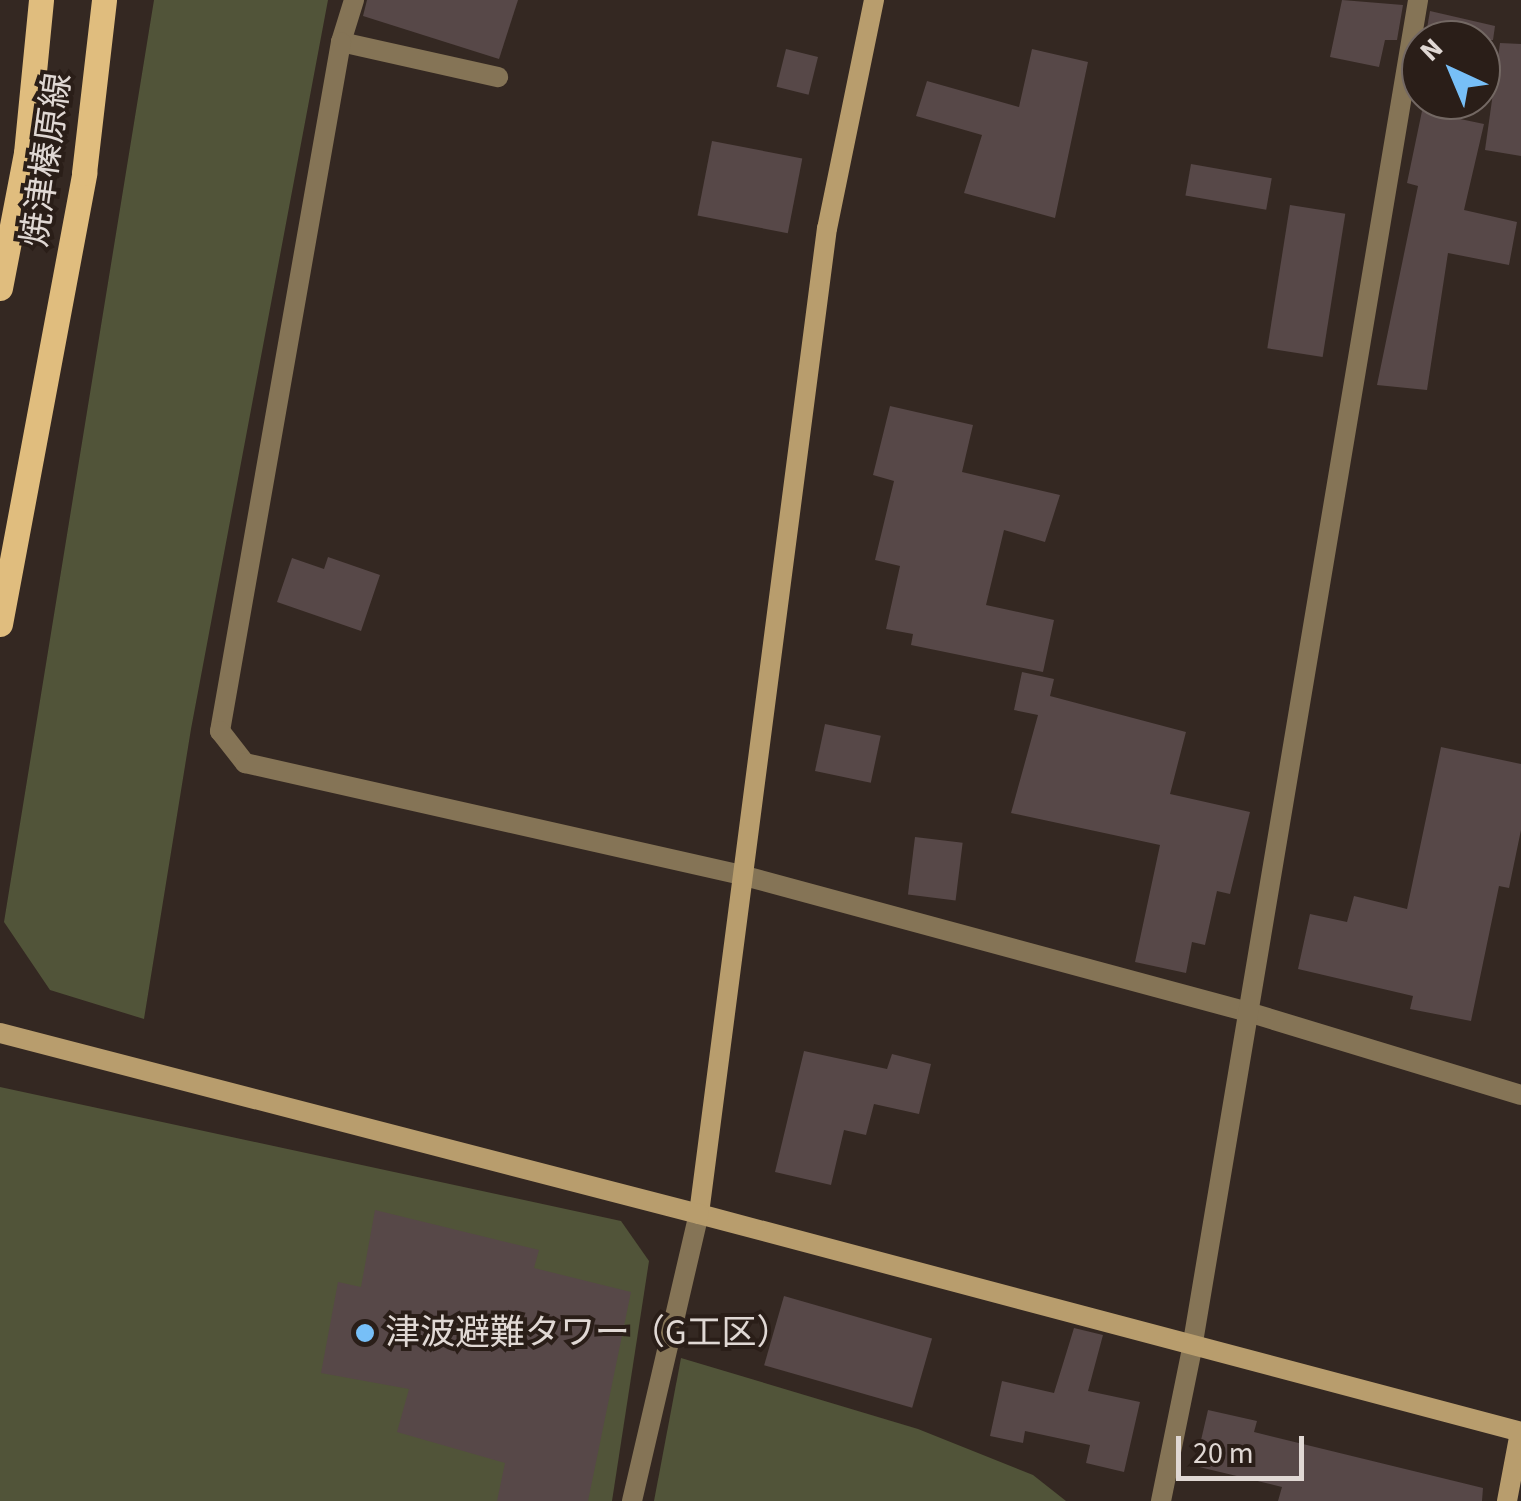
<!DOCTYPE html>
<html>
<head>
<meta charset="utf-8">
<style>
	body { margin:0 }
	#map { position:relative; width:1521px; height:1501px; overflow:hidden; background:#342822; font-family:"Source Sans 3","Noto Sans JP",sans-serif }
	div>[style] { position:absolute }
	.green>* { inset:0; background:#515439 }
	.building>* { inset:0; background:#574848; transform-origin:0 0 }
	.lane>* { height:20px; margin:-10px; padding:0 10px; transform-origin:10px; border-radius:10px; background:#857456 }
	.street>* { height:20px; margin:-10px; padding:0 10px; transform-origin:10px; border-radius:10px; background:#857456 }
	.secondary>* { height:20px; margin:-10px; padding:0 10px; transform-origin:10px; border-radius:10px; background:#b89d6d }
	.primary>* { height:25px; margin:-12.5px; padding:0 12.5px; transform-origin:12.5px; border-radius:12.5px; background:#e0bd7e }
	.dots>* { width:28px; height:28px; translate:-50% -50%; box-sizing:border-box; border:5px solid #2a1e18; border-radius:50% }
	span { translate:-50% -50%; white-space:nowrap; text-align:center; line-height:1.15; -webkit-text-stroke:8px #2a1e18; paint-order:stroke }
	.street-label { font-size:35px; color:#e0d8d4 }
	.poi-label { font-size:35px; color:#e0d8d4 }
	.left { translate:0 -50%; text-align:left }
	.north { position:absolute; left:1401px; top:20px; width:100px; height:100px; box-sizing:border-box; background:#2a1e18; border:2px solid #736863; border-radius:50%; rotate:316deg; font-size:28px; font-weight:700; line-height:40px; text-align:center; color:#e0d8d4 }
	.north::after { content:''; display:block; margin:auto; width:35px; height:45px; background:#77bff7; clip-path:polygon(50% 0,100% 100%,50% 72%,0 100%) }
	.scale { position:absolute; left:1176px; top:1436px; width:128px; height:45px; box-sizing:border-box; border:5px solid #e0d8d4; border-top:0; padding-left:12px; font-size:30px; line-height:35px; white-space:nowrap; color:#e0d8d4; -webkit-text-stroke:8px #2a1e18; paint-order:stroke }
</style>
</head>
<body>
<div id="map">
	<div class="green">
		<div style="clip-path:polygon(154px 0,328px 0,191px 729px,144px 1019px,50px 990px,4px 922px)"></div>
		<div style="clip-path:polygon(0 1087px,621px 1221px,649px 1261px,612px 1501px,0 1501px)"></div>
		<div style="clip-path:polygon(681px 1358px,918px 1429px,1033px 1475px,1066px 1501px,654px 1501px)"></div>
	</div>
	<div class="building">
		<div style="clip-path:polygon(367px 0,518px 0,499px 59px,363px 16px)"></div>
		<div style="clip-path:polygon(1342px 0,1403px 5px,1397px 40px,1385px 40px,1379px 67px,1330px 57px)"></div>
		<div style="clip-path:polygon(1430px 11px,1495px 26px,1493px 40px,1425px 40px)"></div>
		<div style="clip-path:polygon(1500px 43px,1521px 44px,1521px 156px,1485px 150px)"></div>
		<div style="left:786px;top:49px;width:33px;height:39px;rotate:14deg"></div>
		<div style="clip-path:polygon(1032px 49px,1088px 62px,1055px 218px,964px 193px,982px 135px,916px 116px,927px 81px,1019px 107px)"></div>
		<div style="clip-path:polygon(1422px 111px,1484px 124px,1464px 210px,1517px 222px,1509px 265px,1448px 253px,1427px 390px,1377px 385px,1418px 186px,1407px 183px)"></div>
		<div style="left:712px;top:141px;width:92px;height:76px;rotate:11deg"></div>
		<div style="left:1191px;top:164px;width:82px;height:32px;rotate:10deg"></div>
		<div style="left:1290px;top:205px;width:56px;height:145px;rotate:9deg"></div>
		<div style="clip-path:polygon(890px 406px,973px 425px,962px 472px,1060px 495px,1045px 542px,1004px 530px,986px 605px,1054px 620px,1043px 672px,911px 645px,913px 634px,886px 629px,900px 566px,875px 560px,894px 481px,873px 475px)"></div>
		<div style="clip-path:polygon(328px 557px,380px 575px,361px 631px,277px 602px,292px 558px,324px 569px)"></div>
		<div style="clip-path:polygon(1022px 672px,1054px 679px,1050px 696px,1186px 732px,1170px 794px,1250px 812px,1230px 894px,1217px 891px,1205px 945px,1192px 942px,1186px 973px,1135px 962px,1160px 845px,1011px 813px,1038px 715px,1014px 710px)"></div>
		<div style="left:825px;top:724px;width:57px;height:48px;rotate:12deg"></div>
		<div style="clip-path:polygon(1441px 747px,1521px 764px,1521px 830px,1509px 888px,1499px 886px,1471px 1021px,1410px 1009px,1413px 996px,1298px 969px,1310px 914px,1347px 922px,1354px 896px,1407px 909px)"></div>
		<div style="left:915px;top:837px;width:48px;height:58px;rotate:7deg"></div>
		<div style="clip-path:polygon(804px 1051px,887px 1069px,892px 1054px,931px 1064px,919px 1114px,874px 1104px,866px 1135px,844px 1130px,831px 1185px,775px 1172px)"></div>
		<div style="clip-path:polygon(375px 1210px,539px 1250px,534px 1268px,631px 1292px,588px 1501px,497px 1501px,505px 1463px,397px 1432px,409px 1389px,321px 1373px,338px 1282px,361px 1287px)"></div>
		<div style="left:784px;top:1296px;width:154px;height:72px;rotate:16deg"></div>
		<div style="clip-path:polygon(1074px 1328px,1103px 1335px,1088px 1391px,1140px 1402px,1124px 1472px,1086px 1463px,1090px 1445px,1025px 1431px,1023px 1443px,990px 1436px,1002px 1381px,1054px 1393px)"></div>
		<div style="clip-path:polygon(1208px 1410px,1257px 1421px,1254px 1432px,1483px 1488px,1482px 1501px,1278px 1501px,1282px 1487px,1195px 1466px)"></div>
	</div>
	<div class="lane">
		<div style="left:341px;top:42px;width:161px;rotate:12.6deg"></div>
		<div style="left:741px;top:875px;width:525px;rotate:15.12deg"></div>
		<div style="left:1248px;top:1012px;width:285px;rotate:16.9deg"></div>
		<div style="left:1161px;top:1501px;width:156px;rotate:-78.5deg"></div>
	</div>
	<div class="street">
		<div style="left:354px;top:0;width:44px;rotate:107.2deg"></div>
		<div style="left:341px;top:42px;width:700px;rotate:99.96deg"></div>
		<div style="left:220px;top:731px;width:41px;rotate:52deg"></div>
		<div style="left:245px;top:763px;width:508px;rotate:12.72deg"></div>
		<div style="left:1192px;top:1348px;width:1367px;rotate:-80.48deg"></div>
		<div style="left:632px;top:1501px;width:295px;rotate:-76.9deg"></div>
	</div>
	<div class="secondary">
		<div style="left:874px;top:0;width:233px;rotate:101.6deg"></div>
		<div style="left:827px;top:228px;width:994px;rotate:97.4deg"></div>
		<div style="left:699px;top:1214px;width:850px;rotate:14.85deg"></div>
		<div style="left:0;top:1033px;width:722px;rotate:14.52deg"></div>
		<div style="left:1507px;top:1501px;width:70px;rotate:-79.3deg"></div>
	</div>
	<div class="primary">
		<div style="left:0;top:288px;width:137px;rotate:-79.1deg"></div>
		<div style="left:26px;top:153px;width:154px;rotate:-84.4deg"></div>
		<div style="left:0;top:624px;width:459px;rotate:-79.4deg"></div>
		<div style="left:84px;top:173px;width:174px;rotate:-83.4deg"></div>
	</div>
	<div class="dots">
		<div style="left:365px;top:1333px;background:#77bff7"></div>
	</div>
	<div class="street-label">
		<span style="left:47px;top:160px;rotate:-82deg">焼津榛原線</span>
	</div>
	<div class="poi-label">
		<span class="left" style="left:385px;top:1333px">津波避難タワー（G工区）</span>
	</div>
	<div class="north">N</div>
	<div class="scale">20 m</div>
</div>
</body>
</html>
